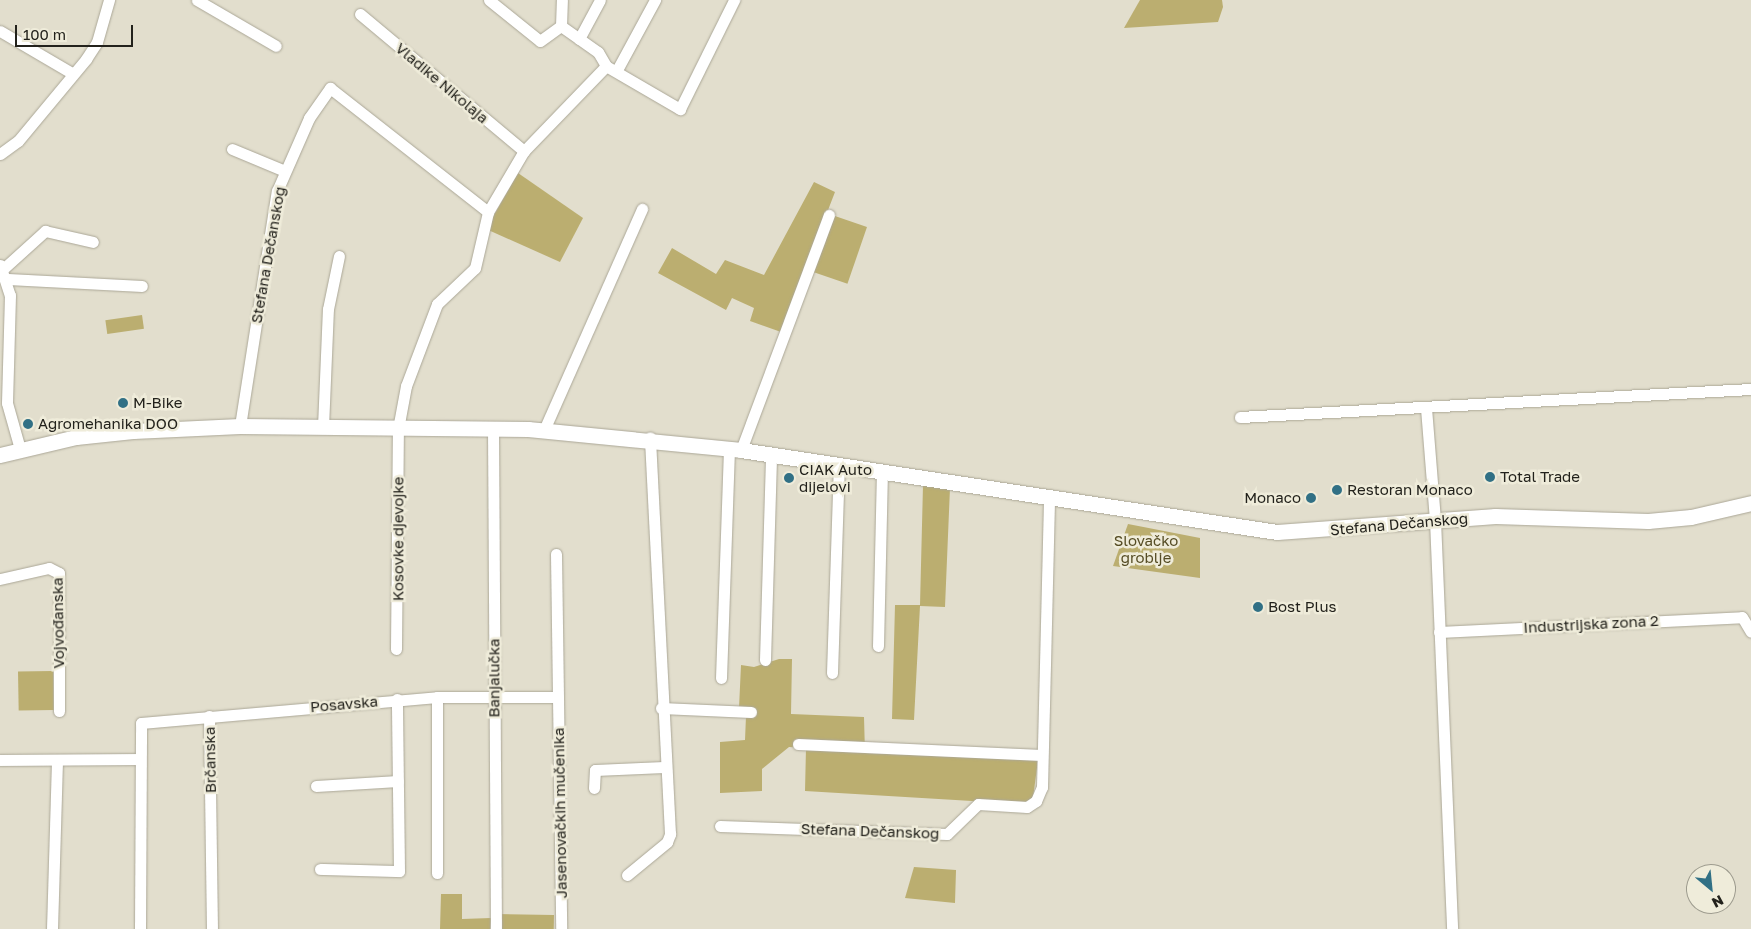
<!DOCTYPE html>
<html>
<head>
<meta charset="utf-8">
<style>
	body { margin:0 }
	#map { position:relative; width:1751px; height:929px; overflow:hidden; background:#e2decd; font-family:"Golos Text",sans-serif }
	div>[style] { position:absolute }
	.green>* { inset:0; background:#bbae70; transform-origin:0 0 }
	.roads { filter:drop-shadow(0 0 1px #aba797) drop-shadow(0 0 1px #aba797) }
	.minor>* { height:11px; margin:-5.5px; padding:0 5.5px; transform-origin:5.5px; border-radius:5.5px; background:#fff }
	.major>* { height:15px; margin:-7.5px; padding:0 7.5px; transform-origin:7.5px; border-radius:7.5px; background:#fff }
	.dots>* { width:14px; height:14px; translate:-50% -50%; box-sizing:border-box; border:2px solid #efecda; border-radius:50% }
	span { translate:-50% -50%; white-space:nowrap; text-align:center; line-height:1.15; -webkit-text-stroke:5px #efecda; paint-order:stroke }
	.street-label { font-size:15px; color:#23221c }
	.poi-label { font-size:15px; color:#23221c }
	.left { translate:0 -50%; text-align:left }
	.right { translate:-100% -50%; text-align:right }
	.park-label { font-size:15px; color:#554c24 }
	.north { position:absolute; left:1686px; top:864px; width:50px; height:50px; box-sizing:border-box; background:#efecda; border:1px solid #9d9b8e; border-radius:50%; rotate:152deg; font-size:14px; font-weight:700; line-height:20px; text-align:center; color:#23221c }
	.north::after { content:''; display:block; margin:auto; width:18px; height:22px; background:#317085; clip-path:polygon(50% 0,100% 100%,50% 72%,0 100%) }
	.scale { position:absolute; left:15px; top:25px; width:118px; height:22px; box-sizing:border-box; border:2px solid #23221c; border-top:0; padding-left:6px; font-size:15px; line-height:18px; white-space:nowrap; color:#23221c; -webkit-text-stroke:4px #efecda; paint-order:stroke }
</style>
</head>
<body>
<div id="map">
	<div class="green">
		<div style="clip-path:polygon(1140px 0,1222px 0,1223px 7px,1218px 22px,1124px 28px)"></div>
		<div style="clip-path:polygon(518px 173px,583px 218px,560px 262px,486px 229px)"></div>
		<div style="clip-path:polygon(814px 182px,835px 192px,781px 332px,750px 321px,754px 308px,732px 298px,726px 310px,658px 273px,672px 248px,716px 274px,725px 260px,764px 275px)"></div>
		<div style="left:832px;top:215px;width:37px;height:60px;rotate:19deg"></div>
		<div style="left:142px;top:315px;width:14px;height:37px;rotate:82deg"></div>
		<div style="clip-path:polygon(923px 485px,950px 488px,945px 607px,920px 606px,914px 720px,892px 719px,895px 605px,920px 605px)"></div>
		<div style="clip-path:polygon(1128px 524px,1200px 538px,1200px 578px,1113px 566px)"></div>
		<div style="clip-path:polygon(779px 659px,792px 659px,791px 714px,864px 717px,865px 753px,1038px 760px,1033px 798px,1021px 804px,805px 791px,806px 748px,789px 747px,762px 769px,762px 791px,720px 793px,720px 742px,745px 740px,746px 716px,739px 708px,741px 665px,754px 667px)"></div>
		<div style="left:53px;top:671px;width:39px;height:35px;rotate:89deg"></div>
		<div style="clip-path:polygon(914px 867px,956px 870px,955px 903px,905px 898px)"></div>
		<div style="clip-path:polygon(441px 894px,462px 894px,462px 919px,491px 918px,490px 929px,440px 929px)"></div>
		<div style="left:497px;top:914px;width:57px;height:15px;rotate:1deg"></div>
	</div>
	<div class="roads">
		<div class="minor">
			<div style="left:197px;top:0;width:91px;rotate:30.2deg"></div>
			<div style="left:489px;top:0;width:65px;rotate:38.8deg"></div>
			<div style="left:540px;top:41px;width:26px;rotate:-36deg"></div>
			<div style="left:561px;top:26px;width:26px;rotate:-88deg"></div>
			<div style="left:360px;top:14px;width:214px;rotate:39.9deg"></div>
			<div style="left:561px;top:26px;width:45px;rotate:35.1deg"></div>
			<div style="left:598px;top:52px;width:16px;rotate:60deg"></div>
			<div style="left:0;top:31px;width:83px;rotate:30.3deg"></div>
			<div style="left:579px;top:39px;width:44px;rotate:-61.7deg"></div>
			<div style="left:617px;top:70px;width:80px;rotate:-61.5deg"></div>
			<div style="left:232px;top:149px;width:57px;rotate:22.5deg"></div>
			<div style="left:0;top:154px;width:22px;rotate:-36deg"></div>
			<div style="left:18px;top:141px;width:107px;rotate:-50.3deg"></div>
			<div style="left:86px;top:59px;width:20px;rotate:-57deg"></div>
			<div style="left:97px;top:42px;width:44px;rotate:-74.1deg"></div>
			<div style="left:0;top:265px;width:32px;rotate:72deg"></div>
			<div style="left:10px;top:295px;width:108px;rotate:91.6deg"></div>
			<div style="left:7px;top:403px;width:48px;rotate:74.2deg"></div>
			<div style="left:3px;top:269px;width:57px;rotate:-42.1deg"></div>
			<div style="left:45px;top:231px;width:49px;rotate:12.9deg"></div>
			<div style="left:8px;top:279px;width:134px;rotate:3deg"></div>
			<div style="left:1426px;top:408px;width:112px;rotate:85.4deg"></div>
			<div style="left:1435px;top:520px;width:409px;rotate:87.6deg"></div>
			<div style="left:1240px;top:417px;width:512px;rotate:-3.14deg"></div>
			<div style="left:240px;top:426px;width:238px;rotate:-81.1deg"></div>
			<div style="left:277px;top:191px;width:80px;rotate:-66.3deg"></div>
			<div style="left:309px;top:118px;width:37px;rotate:-55deg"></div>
			<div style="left:330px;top:88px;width:201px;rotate:38.1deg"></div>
			<div style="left:323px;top:427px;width:118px;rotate:-87.6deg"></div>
			<div style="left:328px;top:309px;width:54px;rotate:-78.3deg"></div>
			<div style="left:493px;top:428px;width:501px;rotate:89.66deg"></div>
			<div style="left:544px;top:430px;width:242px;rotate:-66.1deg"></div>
			<div style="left:741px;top:450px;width:251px;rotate:-69.5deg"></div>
			<div style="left:556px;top:554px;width:375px;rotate:89.2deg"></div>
			<div style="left:0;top:579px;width:50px;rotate:-12.7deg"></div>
			<div style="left:49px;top:568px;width:11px;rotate:27deg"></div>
			<div style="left:59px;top:573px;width:138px;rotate:90deg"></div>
			<div style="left:1439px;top:632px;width:303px;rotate:-2.8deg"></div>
			<div style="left:1742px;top:617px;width:17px;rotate:59deg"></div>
			<div style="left:878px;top:646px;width:175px;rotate:-88.7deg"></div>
			<div style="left:396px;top:649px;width:220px;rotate:-89.5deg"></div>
			<div style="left:398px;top:429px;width:44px;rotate:-79.5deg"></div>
			<div style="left:406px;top:386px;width:88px;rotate:-69.3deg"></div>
			<div style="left:437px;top:304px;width:52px;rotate:-43.5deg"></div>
			<div style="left:475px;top:268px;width:57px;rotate:-76.9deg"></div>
			<div style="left:488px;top:212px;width:71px;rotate:-59.5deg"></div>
			<div style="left:524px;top:151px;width:118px;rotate:-46deg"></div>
			<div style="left:606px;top:66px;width:86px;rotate:30.2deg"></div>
			<div style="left:680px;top:109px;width:122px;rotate:-63.6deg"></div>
			<div style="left:765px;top:660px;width:206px;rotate:-88.3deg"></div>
			<div style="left:832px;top:673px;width:208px;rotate:-88.1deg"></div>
			<div style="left:721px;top:678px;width:230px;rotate:-88deg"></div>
			<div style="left:437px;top:697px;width:176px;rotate:90deg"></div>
			<div style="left:661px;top:708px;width:90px;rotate:2.5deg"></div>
			<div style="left:209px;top:716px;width:213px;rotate:89.2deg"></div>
			<div style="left:798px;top:744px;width:244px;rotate:2.6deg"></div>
			<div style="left:0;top:760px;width:138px;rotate:-0.4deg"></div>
			<div style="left:316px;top:786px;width:82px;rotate:-3.5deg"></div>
			<div style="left:594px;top:788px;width:18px;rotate:-87deg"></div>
			<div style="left:595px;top:770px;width:69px;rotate:-2.5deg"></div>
			<div style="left:720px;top:826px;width:227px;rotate:2deg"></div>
			<div style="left:947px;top:834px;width:43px;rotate:-44.1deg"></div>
			<div style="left:978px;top:804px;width:49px;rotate:3.5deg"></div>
			<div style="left:1027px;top:807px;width:11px;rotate:-34deg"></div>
			<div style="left:1036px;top:801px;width:15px;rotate:-67deg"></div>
			<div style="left:1042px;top:787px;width:292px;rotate:-88.6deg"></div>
			<div style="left:320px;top:869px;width:79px;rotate:1.5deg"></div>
			<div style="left:399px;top:871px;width:172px;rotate:-90.7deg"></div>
			<div style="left:627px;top:875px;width:52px;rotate:-39.5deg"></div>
			<div style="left:667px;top:842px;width:9px;rotate:-69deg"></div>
			<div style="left:670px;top:834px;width:397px;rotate:-92.9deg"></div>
			<div style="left:52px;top:929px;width:169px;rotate:-88.3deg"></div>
			<div style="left:140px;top:929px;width:206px;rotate:-89.7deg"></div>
			<div style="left:141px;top:723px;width:297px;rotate:-5deg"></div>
			<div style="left:437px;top:697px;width:121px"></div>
		</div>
		<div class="major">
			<div style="left:0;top:455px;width:78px;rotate:-13.3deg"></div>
			<div style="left:76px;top:437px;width:57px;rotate:-6deg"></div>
			<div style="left:133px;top:431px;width:107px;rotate:-2.7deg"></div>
			<div style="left:240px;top:426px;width:288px;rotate:0.6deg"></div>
			<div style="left:528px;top:429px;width:214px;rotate:5.6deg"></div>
			<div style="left:741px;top:450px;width:542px;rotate:8.7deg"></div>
			<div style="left:1277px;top:532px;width:219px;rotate:-4.2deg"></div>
			<div style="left:1495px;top:516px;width:153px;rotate:1.9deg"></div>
			<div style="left:1648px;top:521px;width:43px;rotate:-5.3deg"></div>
			<div style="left:1691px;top:517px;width:62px;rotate:-13.1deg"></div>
		</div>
	</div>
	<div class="dots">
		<div style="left:123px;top:403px;background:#317085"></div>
		<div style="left:28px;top:424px;background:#317085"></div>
		<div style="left:1490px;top:477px;background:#317085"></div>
		<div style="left:789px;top:478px;background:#317085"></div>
		<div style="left:1337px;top:490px;background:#317085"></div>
		<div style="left:1311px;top:498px;background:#317085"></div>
		<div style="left:1258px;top:607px;background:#317085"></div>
	</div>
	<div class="street-label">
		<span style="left:442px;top:83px;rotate:40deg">Vladike Nikolaja</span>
		<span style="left:268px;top:255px;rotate:-80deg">Stefana Dečanskog</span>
		<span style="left:1399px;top:524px;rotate:-5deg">Stefana Dečanskog</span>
		<span style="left:398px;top:539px;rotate:-90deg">Kosovke djevojke</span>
		<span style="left:58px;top:623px;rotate:-91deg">Vojvođanska</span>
		<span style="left:1591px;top:624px;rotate:-3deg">Industrijska zona 2</span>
		<span style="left:494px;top:678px;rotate:-90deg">Banjalučka</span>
		<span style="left:344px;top:704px;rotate:-5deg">Posavska</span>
		<span style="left:210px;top:760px;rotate:-91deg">Brčanska</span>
		<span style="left:560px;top:813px;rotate:-91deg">Jasenovačkih mučenika</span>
		<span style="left:870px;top:831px;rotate:2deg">Stefana Dečanskog</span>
	</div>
	<div class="poi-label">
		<span class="left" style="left:133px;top:403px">M-Bike</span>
		<span class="left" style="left:38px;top:424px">Agromehanika DOO</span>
		<span class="left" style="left:799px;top:478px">CIAK Auto<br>dijelovi</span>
		<span class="left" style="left:1500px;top:477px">Total Trade</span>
		<span class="left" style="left:1347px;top:490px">Restoran Monaco</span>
		<span class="right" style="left:1301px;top:498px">Monaco</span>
		<span class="left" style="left:1268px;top:607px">Bost Plus</span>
	</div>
	<div class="park-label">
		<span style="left:1146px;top:549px">Slovačko<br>groblje</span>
	</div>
	<div class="north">N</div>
	<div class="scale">100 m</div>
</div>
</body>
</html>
